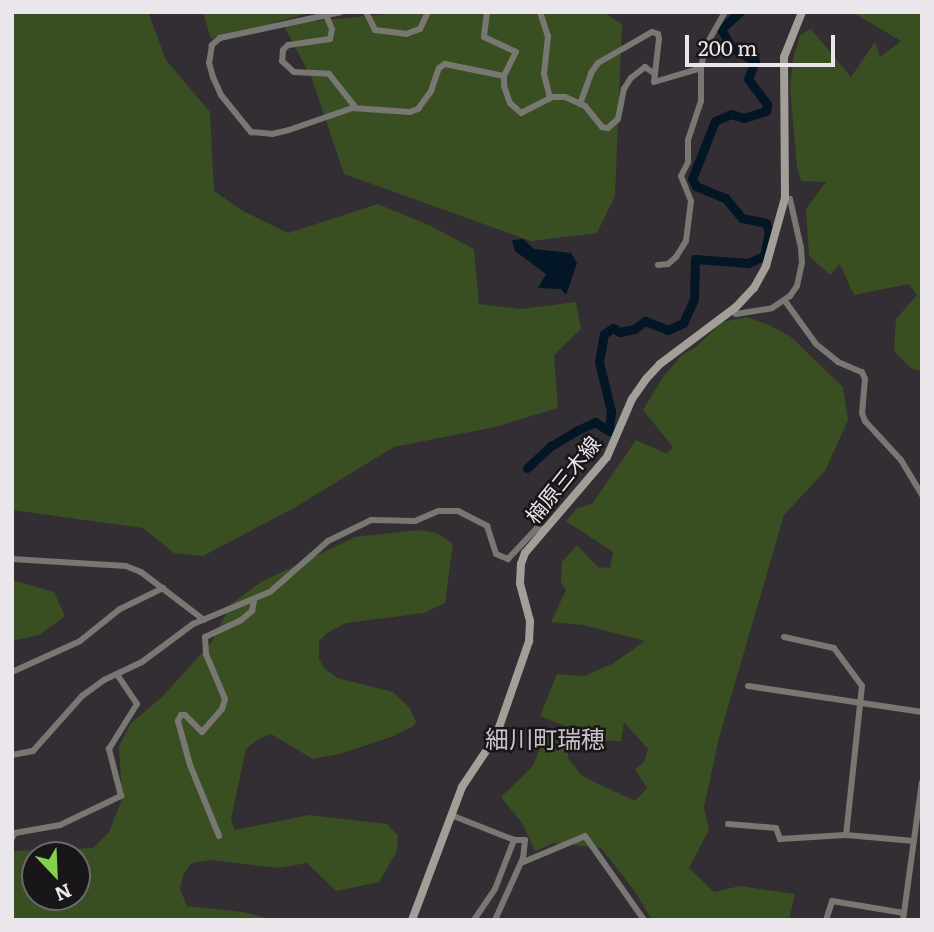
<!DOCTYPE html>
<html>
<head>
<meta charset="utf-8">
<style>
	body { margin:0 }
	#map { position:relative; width:934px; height:932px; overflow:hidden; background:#332d34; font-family:Literata,"Noto Sans JP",serif }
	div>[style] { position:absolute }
	.green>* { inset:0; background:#394f21 }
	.water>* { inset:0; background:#031625 }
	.river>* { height:9px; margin:-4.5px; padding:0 4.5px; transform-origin:4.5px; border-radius:4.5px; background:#031625 }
	.street>* { height:6px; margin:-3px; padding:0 3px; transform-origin:3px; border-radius:3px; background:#797772 }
	.secondary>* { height:8px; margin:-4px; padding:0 4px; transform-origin:4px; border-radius:4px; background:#a29f98 }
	span { translate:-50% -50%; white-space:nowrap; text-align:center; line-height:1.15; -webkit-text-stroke:5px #191619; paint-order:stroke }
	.street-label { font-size:21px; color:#ebe6eb }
	.quarter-label { font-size:24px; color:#cac1ca }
	.frame { position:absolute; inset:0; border:14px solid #ebe6eb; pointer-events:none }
	.north { position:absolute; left:21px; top:841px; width:70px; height:70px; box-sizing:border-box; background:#191619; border:2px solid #6d696d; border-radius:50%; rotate:157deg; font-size:19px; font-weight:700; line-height:28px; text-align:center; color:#ebe6eb }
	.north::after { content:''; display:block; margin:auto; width:24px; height:32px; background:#83d04e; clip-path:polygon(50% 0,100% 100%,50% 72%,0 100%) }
	.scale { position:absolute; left:685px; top:35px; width:150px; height:32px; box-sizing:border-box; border:4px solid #ebe6eb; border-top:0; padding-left:9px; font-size:21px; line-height:24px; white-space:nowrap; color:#ebe6eb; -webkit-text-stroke:5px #191619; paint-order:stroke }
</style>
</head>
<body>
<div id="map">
	<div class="green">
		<div style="clip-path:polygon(12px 12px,148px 12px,166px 60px,210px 112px,214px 191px,243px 211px,288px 233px,378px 204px,431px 226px,474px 249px,479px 304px,521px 309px,576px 302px,581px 329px,554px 355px,558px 408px,495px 427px,394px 447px,294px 508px,203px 556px,174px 553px,143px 528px,12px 510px)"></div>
		<div style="clip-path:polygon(203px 12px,314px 12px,211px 39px)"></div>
		<div style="clip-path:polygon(410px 12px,603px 12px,622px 24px,615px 196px,597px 233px,531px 241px,344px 174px,312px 79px,283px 24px)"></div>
		<div style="clip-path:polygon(852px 12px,922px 12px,922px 371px,912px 369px,894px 351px,896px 319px,917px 295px,909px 284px,854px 295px,840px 264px,830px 275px,809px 256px,806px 209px,826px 182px,801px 181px,797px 167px,790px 89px,793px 59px,800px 35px,811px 29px,851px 77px,875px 42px,880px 57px,901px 41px)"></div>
		<div style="clip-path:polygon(747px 317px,769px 325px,791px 337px,843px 387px,848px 420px,825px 471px,784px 515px,719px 738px,704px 807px,709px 830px,689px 868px,714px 892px,740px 886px,795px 894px,789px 920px,652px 920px,636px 893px,601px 848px,553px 843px,535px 851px,522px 823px,501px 797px,533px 766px,545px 735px,567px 741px,568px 758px,582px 776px,635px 801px,647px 788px,635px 769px,644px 762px,648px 749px,624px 722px,621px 741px,589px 740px,574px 736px,565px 726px,540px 716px,557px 674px,584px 676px,612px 664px,645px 641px,583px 625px,551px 622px,566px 590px,561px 583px,562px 562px,577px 545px,598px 567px,610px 568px,613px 552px,566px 521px,577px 508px,592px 504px,636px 440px,667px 454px,673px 447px,643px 410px,663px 377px,682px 355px,696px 347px,722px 322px)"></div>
		<div style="clip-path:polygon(evenodd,418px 530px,437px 533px,453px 544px,445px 603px,424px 613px,346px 623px,327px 633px,319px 641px,319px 658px,323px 667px,337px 678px,393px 692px,409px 707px,416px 722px,412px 727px,391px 737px,343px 753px,313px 759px,271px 734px,257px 740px,246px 749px,231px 819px,235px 830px,309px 815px,387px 824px,398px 836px,397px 851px,379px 882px,336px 891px,307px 863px,278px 868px,211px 860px,191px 863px,183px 875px,180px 889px,187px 906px,243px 912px,274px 920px,12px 920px,12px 851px,93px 848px,109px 832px,122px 799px,119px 746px,131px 723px,162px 697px,211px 643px,231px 604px,261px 582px,355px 537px,418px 530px,35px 855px,77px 855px,77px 897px,35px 897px,35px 855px)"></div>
		<div style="clip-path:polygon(12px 580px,54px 592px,65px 616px,39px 635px,12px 641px)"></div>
	</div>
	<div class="water">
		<div style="clip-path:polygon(523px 239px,534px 249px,571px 253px,577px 263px,566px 295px,561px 289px,538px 288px,546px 274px,515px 251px,512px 240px)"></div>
	</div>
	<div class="river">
		<div style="left:527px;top:468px;width:33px;rotate:-43deg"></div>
		<div style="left:551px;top:446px;width:31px;rotate:-31deg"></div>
		<div style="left:578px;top:430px;width:19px;rotate:-25deg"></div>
		<div style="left:595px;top:422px;width:17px;rotate:33deg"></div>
		<div style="left:609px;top:431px;width:20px;rotate:-84deg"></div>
		<div style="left:611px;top:411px;width:50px;rotate:-103.8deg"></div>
		<div style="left:599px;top:362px;width:28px;rotate:-80deg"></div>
		<div style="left:604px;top:334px;width:11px;rotate:-34deg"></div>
		<div style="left:613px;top:328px;width:8px;rotate:30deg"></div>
		<div style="left:620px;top:332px;width:14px;rotate:-12deg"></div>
		<div style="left:634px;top:329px;width:14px;rotate:-36deg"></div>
		<div style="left:645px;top:321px;width:25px;rotate:21deg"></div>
		<div style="left:668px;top:330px;width:17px;rotate:-25deg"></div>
		<div style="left:683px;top:323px;width:26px;rotate:-65deg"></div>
		<div style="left:694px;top:299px;width:40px;rotate:-88.6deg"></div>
		<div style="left:695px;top:259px;width:53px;rotate:4.3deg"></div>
		<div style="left:748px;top:263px;width:17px;rotate:-24deg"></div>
		<div style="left:764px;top:256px;width:24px;rotate:-78deg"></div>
		<div style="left:769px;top:233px;width:10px;rotate:-107deg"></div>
		<div style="left:766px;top:223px;width:25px;rotate:-168deg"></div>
		<div style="left:742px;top:218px;width:26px;rotate:-130deg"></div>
		<div style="left:725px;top:198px;width:31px;rotate:-158deg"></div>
		<div style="left:696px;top:186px;width:8px;rotate:-120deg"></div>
		<div style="left:692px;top:179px;width:62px;rotate:-68.4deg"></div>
		<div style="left:715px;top:121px;width:17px;rotate:-24deg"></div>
		<div style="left:731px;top:114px;width:14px;rotate:17deg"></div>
		<div style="left:744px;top:118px;width:23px;rotate:-18deg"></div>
		<div style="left:766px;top:111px;width:7px;rotate:-82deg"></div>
		<div style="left:767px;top:104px;width:31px;rotate:-127deg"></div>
		<div style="left:748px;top:79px;width:19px;rotate:-69deg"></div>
		<div style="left:755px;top:61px;width:28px;rotate:-150deg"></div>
		<div style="left:731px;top:47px;width:21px;rotate:-119deg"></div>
		<div style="left:721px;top:29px;width:25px;rotate:-42deg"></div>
	</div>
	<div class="street">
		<div style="left:341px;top:12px;width:124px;rotate:167.9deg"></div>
		<div style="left:220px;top:38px;width:11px;rotate:139deg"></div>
		<div style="left:212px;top:45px;width:18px;rotate:99deg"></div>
		<div style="left:209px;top:63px;width:15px;rotate:74deg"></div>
		<div style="left:213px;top:77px;width:20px;rotate:66deg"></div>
		<div style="left:221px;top:95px;width:48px;rotate:51deg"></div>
		<div style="left:251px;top:132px;width:21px;rotate:5deg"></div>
		<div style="left:272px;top:134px;width:17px;rotate:-13deg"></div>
		<div style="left:289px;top:130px;width:67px;rotate:-19.2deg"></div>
		<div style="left:352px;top:108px;width:58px;rotate:3.9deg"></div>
		<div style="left:410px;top:112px;width:9px;rotate:-21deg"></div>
		<div style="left:418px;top:109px;width:22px;rotate:-54deg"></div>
		<div style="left:431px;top:91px;width:24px;rotate:-71deg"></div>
		<div style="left:439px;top:68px;width:7px;rotate:-34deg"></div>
		<div style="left:445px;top:64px;width:60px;rotate:11.5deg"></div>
		<div style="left:366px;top:12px;width:20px;rotate:63deg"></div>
		<div style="left:375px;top:30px;width:31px;rotate:7deg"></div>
		<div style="left:406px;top:34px;width:15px;rotate:-20deg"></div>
		<div style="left:420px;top:29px;width:19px;rotate:-65deg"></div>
		<div style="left:487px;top:12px;width:25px;rotate:97deg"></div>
		<div style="left:484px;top:37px;width:35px;rotate:25deg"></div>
		<div style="left:516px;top:52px;width:27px;rotate:117deg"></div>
		<div style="left:504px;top:76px;width:10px;rotate:90deg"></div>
		<div style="left:504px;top:86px;width:18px;rotate:71deg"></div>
		<div style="left:510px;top:103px;width:15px;rotate:42deg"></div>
		<div style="left:521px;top:113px;width:36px;rotate:-27deg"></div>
		<div style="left:553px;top:97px;width:12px"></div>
		<div style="left:565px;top:97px;width:22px;rotate:24deg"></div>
		<div style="left:585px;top:106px;width:27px;rotate:51deg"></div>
		<div style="left:602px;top:127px;width:6px;rotate:9deg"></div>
		<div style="left:608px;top:128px;width:13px;rotate:-42deg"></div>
		<div style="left:618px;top:119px;width:31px;rotate:-79deg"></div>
		<div style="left:624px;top:89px;width:13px;rotate:-58deg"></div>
		<div style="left:631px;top:78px;width:18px;rotate:-38deg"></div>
		<div style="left:645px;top:67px;width:12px;rotate:35deg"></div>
		<div style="left:540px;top:12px;width:25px;rotate:72deg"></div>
		<div style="left:548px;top:36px;width:38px;rotate:96deg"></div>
		<div style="left:544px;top:74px;width:25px;rotate:76deg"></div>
		<div style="left:326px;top:15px;width:15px;rotate:67deg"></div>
		<div style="left:332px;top:29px;width:10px;rotate:101deg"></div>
		<div style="left:330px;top:39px;width:42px;rotate:171.9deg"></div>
		<div style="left:288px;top:45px;width:7px;rotate:135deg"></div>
		<div style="left:283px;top:50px;width:11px;rotate:95deg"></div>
		<div style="left:282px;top:61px;width:16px;rotate:43deg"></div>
		<div style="left:294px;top:72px;width:35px;rotate:3deg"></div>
		<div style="left:329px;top:74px;width:43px;rotate:51.5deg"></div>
		<div style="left:580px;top:104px;width:33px;rotate:-70deg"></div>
		<div style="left:591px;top:73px;width:12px;rotate:-55deg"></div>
		<div style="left:598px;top:63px;width:62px;rotate:-29.9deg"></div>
		<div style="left:652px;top:32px;width:6px;rotate:18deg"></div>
		<div style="left:658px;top:34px;width:5px;rotate:79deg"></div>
		<div style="left:659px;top:39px;width:43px;rotate:96.6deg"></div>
		<div style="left:654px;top:82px;width:49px;rotate:-16.6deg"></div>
		<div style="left:658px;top:265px;width:10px;rotate:-6deg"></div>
		<div style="left:668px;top:264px;width:11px;rotate:-41deg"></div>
		<div style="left:676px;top:257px;width:19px;rotate:-58deg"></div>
		<div style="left:686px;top:241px;width:40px;rotate:-82.9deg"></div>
		<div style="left:691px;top:201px;width:27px;rotate:-112deg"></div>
		<div style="left:681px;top:176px;width:16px;rotate:-63deg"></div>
		<div style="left:688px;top:162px;width:22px;rotate:-90deg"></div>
		<div style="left:688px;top:140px;width:41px;rotate:-71.6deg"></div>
		<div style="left:701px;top:101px;width:33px;rotate:-90deg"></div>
		<div style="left:701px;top:68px;width:21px;rotate:-79deg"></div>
		<div style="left:705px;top:47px;width:40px;rotate:-60.3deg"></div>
		<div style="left:785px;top:301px;width:53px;rotate:54.2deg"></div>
		<div style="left:816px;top:344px;width:28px;rotate:39deg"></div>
		<div style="left:838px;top:362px;width:26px;rotate:23deg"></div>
		<div style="left:862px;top:372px;width:8px;rotate:67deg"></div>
		<div style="left:865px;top:379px;width:34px;rotate:95deg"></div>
		<div style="left:862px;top:413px;width:9px;rotate:69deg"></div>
		<div style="left:865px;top:421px;width:53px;rotate:47.3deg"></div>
		<div style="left:901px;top:460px;width:41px;rotate:59deg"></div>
		<div style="left:731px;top:310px;width:6px;rotate:39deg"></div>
		<div style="left:736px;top:314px;width:36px;rotate:-9deg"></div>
		<div style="left:772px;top:308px;width:22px;rotate:-34deg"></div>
		<div style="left:790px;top:296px;width:12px;rotate:-55deg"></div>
		<div style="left:797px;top:286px;width:24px;rotate:-78deg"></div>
		<div style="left:802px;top:263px;width:15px;rotate:-94deg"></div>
		<div style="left:801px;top:248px;width:50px;rotate:-102.7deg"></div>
		<div style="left:790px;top:199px;width:5px;rotate:-169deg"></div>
		<div style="left:12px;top:559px;width:114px;rotate:3.5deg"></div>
		<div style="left:126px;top:566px;width:16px;rotate:22deg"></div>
		<div style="left:141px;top:572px;width:79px;rotate:37.3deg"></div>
		<div style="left:784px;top:637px;width:51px;rotate:12.4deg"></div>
		<div style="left:834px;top:648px;width:47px;rotate:53.6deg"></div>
		<div style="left:862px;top:686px;width:150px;rotate:96.1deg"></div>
		<div style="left:12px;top:672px;width:75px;rotate:-24.5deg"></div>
		<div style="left:80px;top:641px;width:51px;rotate:-38.7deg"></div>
		<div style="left:120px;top:609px;width:48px;rotate:-26deg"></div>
		<div style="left:748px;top:686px;width:176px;rotate:8.5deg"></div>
		<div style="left:12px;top:755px;width:21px;rotate:-11deg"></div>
		<div style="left:33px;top:751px;width:74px;rotate:-48.3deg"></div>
		<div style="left:82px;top:696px;width:27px;rotate:-36deg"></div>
		<div style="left:104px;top:680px;width:42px;rotate:-25.3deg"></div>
		<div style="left:142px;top:662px;width:64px;rotate:-36.7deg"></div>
		<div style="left:193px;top:624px;width:83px;rotate:-22.6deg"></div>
		<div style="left:270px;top:592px;width:77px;rotate:-41.3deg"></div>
		<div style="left:328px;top:541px;width:48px;rotate:-26deg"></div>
		<div style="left:371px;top:520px;width:44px;rotate:1.3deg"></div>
		<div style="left:415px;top:521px;width:26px;rotate:-23deg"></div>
		<div style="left:439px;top:511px;width:19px"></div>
		<div style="left:458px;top:511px;width:33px;rotate:27deg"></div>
		<div style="left:487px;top:526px;width:29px;rotate:72deg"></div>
		<div style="left:496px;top:554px;width:13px;rotate:23deg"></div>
		<div style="left:508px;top:559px;width:44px;rotate:-46.8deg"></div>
		<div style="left:538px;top:527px;width:7px;rotate:27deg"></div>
		<div style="left:451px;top:815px;width:68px;rotate:21.6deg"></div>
		<div style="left:514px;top:840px;width:11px"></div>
		<div style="left:525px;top:840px;width:18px;rotate:96deg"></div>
		<div style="left:523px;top:858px;width:68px;rotate:114.3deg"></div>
		<div style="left:728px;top:824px;width:48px;rotate:4.8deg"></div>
		<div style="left:776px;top:828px;width:12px;rotate:70deg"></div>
		<div style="left:780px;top:839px;width:66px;rotate:-3.5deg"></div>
		<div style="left:846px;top:835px;width:68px;rotate:5deg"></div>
		<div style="left:219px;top:836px;width:77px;rotate:-112.2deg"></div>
		<div style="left:190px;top:765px;width:46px;rotate:-105.3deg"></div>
		<div style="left:178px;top:721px;width:7px;rotate:-63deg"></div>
		<div style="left:181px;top:715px;width:4px"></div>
		<div style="left:185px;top:715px;width:24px;rotate:45deg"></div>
		<div style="left:202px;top:732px;width:30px;rotate:-49deg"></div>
		<div style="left:222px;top:709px;width:10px;rotate:-73deg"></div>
		<div style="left:225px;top:699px;width:49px;rotate:-112.9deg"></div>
		<div style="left:206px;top:654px;width:17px;rotate:-93deg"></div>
		<div style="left:205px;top:637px;width:38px;rotate:-25deg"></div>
		<div style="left:240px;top:621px;width:16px;rotate:-40deg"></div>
		<div style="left:252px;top:611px;width:10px;rotate:-79deg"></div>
		<div style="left:12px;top:838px;width:6px;rotate:-59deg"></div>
		<div style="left:15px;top:833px;width:46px;rotate:-10.1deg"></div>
		<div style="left:60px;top:825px;width:68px;rotate:-25.4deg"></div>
		<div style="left:121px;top:796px;width:49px;rotate:-104.3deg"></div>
		<div style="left:109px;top:749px;width:53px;rotate:-58.1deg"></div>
		<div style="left:137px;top:704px;width:36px;rotate:-124deg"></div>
		<div style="left:521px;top:863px;width:69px;rotate:-22.9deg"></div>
		<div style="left:585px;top:836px;width:103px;rotate:54.9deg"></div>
		<div style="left:474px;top:920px;width:37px;rotate:-56deg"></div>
		<div style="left:495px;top:889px;width:53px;rotate:-68.8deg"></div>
		<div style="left:826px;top:920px;width:20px;rotate:-72deg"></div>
		<div style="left:832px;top:901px;width:73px;rotate:9.5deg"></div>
		<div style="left:903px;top:920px;width:139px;rotate:-82.2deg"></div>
	</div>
	<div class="secondary">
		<div style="left:412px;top:920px;width:142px;rotate:-69.4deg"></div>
		<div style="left:462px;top:787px;width:61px;rotate:-56.3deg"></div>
		<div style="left:496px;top:736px;width:101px;rotate:-70.8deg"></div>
		<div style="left:529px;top:641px;width:20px;rotate:-87deg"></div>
		<div style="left:530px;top:621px;width:39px;rotate:-105deg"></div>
		<div style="left:520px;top:583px;width:19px;rotate:-87deg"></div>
		<div style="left:521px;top:564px;width:12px;rotate:-70deg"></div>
		<div style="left:525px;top:553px;width:126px;rotate:-49.5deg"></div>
		<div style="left:607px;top:457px;width:63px;rotate:-66.7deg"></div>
		<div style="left:632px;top:399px;width:24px;rotate:-55deg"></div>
		<div style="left:646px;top:379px;width:21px;rotate:-47deg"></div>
		<div style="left:660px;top:364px;width:95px;rotate:-36.9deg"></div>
		<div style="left:736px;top:307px;width:26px;rotate:-47deg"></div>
		<div style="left:754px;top:288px;width:25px;rotate:-61deg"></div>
		<div style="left:766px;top:266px;width:71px;rotate:-74.4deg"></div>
		<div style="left:785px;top:198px;width:141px;rotate:-90.4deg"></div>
		<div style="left:784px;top:57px;width:48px;rotate:-68.2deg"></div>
	</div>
	<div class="street-label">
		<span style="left:562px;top:479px;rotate:-51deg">楠原三木線</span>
	</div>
	<div class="quarter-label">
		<span style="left:545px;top:738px">細川町瑞穂</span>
	</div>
	<div class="frame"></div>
	<div class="north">N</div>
	<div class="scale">200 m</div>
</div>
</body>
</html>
